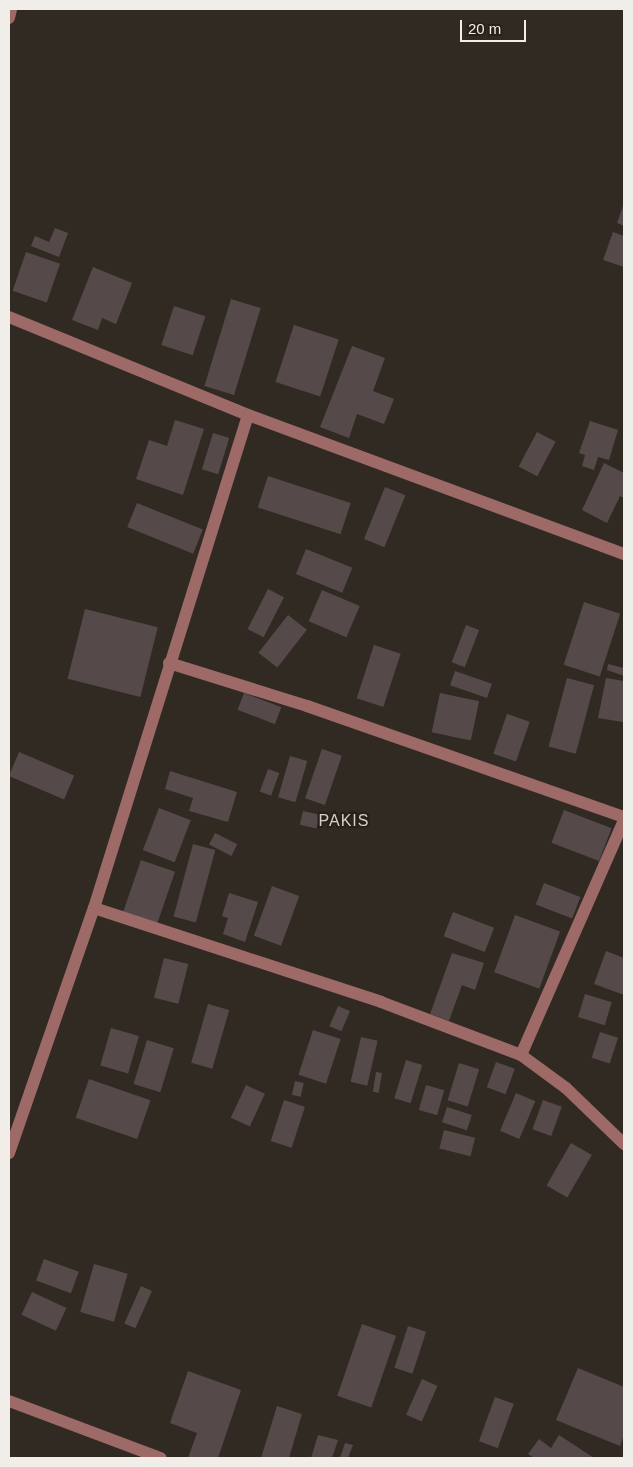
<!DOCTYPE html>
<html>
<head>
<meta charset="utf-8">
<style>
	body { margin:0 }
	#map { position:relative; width:633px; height:1467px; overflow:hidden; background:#302a23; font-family:Helvetica,sans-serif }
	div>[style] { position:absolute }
	.building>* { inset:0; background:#554a49; transform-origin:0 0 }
	.minor>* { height:12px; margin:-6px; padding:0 6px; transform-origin:6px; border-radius:6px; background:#9d6a67 }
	span { translate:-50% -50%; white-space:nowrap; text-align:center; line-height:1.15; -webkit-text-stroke:4.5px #26211a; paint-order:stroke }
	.quarter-label { font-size:16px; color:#d7d0c6; letter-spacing:1px }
	.frame { position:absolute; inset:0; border:10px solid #f1ede8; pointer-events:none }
	.scale { position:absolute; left:460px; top:20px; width:66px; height:22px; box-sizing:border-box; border:2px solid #f1ede8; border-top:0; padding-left:6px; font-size:15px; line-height:18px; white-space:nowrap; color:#f1ede8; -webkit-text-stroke:4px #26211a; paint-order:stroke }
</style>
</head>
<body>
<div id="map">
	<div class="building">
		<div style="clip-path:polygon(624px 203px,624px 226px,617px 223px)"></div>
		<div style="clip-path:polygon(55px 228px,68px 233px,59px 257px,31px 246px,35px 236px,49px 242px)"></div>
		<div style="clip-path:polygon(613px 232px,624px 236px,624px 267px,603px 260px)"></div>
		<div style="left:26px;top:252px;width:36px;height:41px;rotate:19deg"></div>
		<div style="clip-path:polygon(93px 267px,132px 283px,116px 324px,102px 318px,98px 330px,72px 320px)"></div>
		<div style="left:231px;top:299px;width:31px;height:91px;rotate:17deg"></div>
		<div style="left:174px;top:306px;width:33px;height:41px;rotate:18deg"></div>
		<div style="left:294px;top:325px;width:47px;height:60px;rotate:18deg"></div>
		<div style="clip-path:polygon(352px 346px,385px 358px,373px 391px,394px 399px,384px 424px,357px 414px,349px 438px,320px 427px)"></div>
		<div style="clip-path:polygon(175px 420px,204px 429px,183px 495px,136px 479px,149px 440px,167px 446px)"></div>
		<div style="clip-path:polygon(590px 421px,618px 430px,609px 460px,598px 457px,594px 470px,582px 466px,585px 455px,579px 453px)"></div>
		<div style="left:537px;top:432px;width:21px;height:39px;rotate:28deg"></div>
		<div style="left:213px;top:433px;width:17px;height:38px;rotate:17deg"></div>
		<div style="clip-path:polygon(604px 463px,624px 473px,624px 498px,620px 496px,607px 523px,582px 510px)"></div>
		<div style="left:268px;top:476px;width:87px;height:33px;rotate:18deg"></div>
		<div style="left:385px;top:487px;width:22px;height:56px;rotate:22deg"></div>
		<div style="left:137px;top:503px;width:71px;height:26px;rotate:22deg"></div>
		<div style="left:306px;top:549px;width:50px;height:27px;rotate:22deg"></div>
		<div style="left:268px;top:589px;width:18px;height:45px;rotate:27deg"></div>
		<div style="left:322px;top:590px;width:41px;height:34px;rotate:23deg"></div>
		<div style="left:584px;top:602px;width:38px;height:66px;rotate:18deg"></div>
		<div style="left:85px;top:609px;width:75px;height:72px;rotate:14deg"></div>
		<div style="left:288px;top:615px;width:24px;height:48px;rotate:38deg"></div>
		<div style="left:466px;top:625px;width:14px;height:40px;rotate:21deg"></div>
		<div style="left:374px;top:645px;width:28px;height:56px;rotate:18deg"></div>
		<div style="clip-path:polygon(608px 664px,624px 668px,624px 676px,607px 670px)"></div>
		<div style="left:455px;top:671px;width:39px;height:15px;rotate:19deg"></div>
		<div style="left:567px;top:678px;width:28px;height:71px;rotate:15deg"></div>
		<div style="clip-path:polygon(606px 678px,624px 681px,623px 722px,598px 718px)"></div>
		<div style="left:244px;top:693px;width:40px;height:18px;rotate:21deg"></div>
		<div style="left:440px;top:693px;width:40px;height:40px;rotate:12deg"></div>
		<div style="left:507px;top:714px;width:24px;height:42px;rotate:19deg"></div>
		<div style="left:322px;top:749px;width:21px;height:52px;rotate:19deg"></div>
		<div style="left:19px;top:752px;width:60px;height:26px;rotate:23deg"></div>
		<div style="left:290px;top:756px;width:18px;height:43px;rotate:16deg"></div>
		<div style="left:268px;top:769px;width:12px;height:24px;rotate:20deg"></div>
		<div style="clip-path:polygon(170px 771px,237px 792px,228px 822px,189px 811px,193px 798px,165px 789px)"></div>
		<div style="left:159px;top:808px;width:34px;height:45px;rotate:21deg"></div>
		<div style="left:564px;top:810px;width:51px;height:35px;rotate:21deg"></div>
		<div style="left:303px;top:811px;width:17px;height:14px;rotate:13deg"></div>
		<div style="left:215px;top:833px;width:25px;height:13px;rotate:27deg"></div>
		<div style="left:193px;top:844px;width:23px;height:75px;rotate:15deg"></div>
		<div style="left:141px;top:860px;width:36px;height:55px;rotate:19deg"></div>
		<div style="left:544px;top:883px;width:39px;height:23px;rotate:21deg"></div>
		<div style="left:272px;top:886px;width:29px;height:53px;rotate:20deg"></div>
		<div style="clip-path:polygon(229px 893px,258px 902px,245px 942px,223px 934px,228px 918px,222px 916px)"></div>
		<div style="left:453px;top:912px;width:44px;height:26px;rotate:21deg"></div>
		<div style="left:515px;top:915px;width:48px;height:61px;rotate:20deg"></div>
		<div style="clip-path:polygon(606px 951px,624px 958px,624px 995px,594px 984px)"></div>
		<div style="clip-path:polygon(452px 953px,484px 963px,475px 990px,462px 985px,449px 1021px,430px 1014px)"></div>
		<div style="left:164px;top:958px;width:25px;height:41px;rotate:14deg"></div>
		<div style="left:585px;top:994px;width:28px;height:24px;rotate:17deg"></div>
		<div style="left:208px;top:1004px;width:22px;height:61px;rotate:16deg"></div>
		<div style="left:338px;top:1006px;width:13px;height:22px;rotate:23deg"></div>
		<div style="left:111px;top:1028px;width:29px;height:39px;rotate:16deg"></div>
		<div style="left:313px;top:1030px;width:29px;height:47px;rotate:18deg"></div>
		<div style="left:600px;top:1032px;width:19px;height:27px;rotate:18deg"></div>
		<div style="left:361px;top:1037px;width:17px;height:46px;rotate:13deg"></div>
		<div style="left:147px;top:1040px;width:28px;height:46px;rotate:17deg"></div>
		<div style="left:406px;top:1060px;width:17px;height:40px;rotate:17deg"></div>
		<div style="left:496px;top:1062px;width:20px;height:27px;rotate:20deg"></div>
		<div style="left:459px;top:1063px;width:21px;height:39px;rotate:17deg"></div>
		<div style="left:376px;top:1072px;width:6px;height:20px;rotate:9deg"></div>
		<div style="left:89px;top:1079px;width:65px;height:41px;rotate:19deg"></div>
		<div style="left:295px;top:1081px;width:9px;height:14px;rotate:13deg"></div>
		<div style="left:246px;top:1085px;width:21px;height:36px;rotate:25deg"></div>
		<div style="left:426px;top:1085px;width:19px;height:26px;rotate:16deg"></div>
		<div style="left:516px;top:1093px;width:21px;height:41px;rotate:23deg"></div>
		<div style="left:284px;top:1100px;width:22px;height:43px;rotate:18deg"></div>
		<div style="left:543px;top:1100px;width:20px;height:31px;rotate:20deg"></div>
		<div style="left:447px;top:1107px;width:26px;height:16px;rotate:18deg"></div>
		<div style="left:444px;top:1130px;width:32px;height:19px;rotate:14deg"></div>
		<div style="left:571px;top:1143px;width:24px;height:49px;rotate:30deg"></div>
		<div style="left:44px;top:1259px;width:37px;height:23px;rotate:20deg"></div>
		<div style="left:94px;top:1264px;width:35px;height:50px;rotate:16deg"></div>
		<div style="left:141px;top:1286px;width:12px;height:41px;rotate:24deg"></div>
		<div style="left:32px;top:1292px;width:38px;height:25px;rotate:25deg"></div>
		<div style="left:362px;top:1324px;width:36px;height:76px;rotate:19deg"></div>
		<div style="left:408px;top:1326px;width:19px;height:44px;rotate:18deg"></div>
		<div style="clip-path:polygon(578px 1368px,624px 1387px,624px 1435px,620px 1446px,556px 1420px)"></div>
		<div style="clip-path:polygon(188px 1371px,241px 1390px,218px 1458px,188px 1458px,197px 1433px,170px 1423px)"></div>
		<div style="left:422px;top:1379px;width:17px;height:39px;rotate:24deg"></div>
		<div style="left:495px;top:1397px;width:20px;height:47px;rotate:20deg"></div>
		<div style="clip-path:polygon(277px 1406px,302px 1414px,289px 1458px,261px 1458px)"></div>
		<div style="clip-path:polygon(318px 1435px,338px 1440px,332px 1458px,311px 1458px)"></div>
		<div style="clip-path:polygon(559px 1435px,594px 1458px,534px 1458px,528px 1454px,539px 1439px,551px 1448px)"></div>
		<div style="clip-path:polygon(345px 1443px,353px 1445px,348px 1458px,340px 1458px)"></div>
	</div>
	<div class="minor">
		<div style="left:9px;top:18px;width:9px;rotate:-77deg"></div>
		<div style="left:9px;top:317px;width:258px;rotate:22.3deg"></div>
		<div style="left:248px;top:415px;width:401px;rotate:20.3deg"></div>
		<div style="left:169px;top:663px;width:145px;rotate:17.3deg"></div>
		<div style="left:307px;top:706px;width:336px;rotate:19.3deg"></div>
		<div style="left:94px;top:908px;width:302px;rotate:18.1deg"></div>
		<div style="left:381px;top:1002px;width:150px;rotate:20.7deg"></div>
		<div style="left:521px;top:1055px;width:56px;rotate:36.3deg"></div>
		<div style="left:566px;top:1088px;width:81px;rotate:44deg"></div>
		<div style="left:521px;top:1055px;width:257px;rotate:-66.3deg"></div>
		<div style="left:9px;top:1153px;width:259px;rotate:-70.9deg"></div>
		<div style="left:94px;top:908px;width:516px;rotate:-72.65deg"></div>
		<div style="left:9px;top:1401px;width:162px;rotate:20.6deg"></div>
	</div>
	<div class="quarter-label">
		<span style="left:344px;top:821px">PAKIS</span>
	</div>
	<div class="frame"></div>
	<div class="scale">20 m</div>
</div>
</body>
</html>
